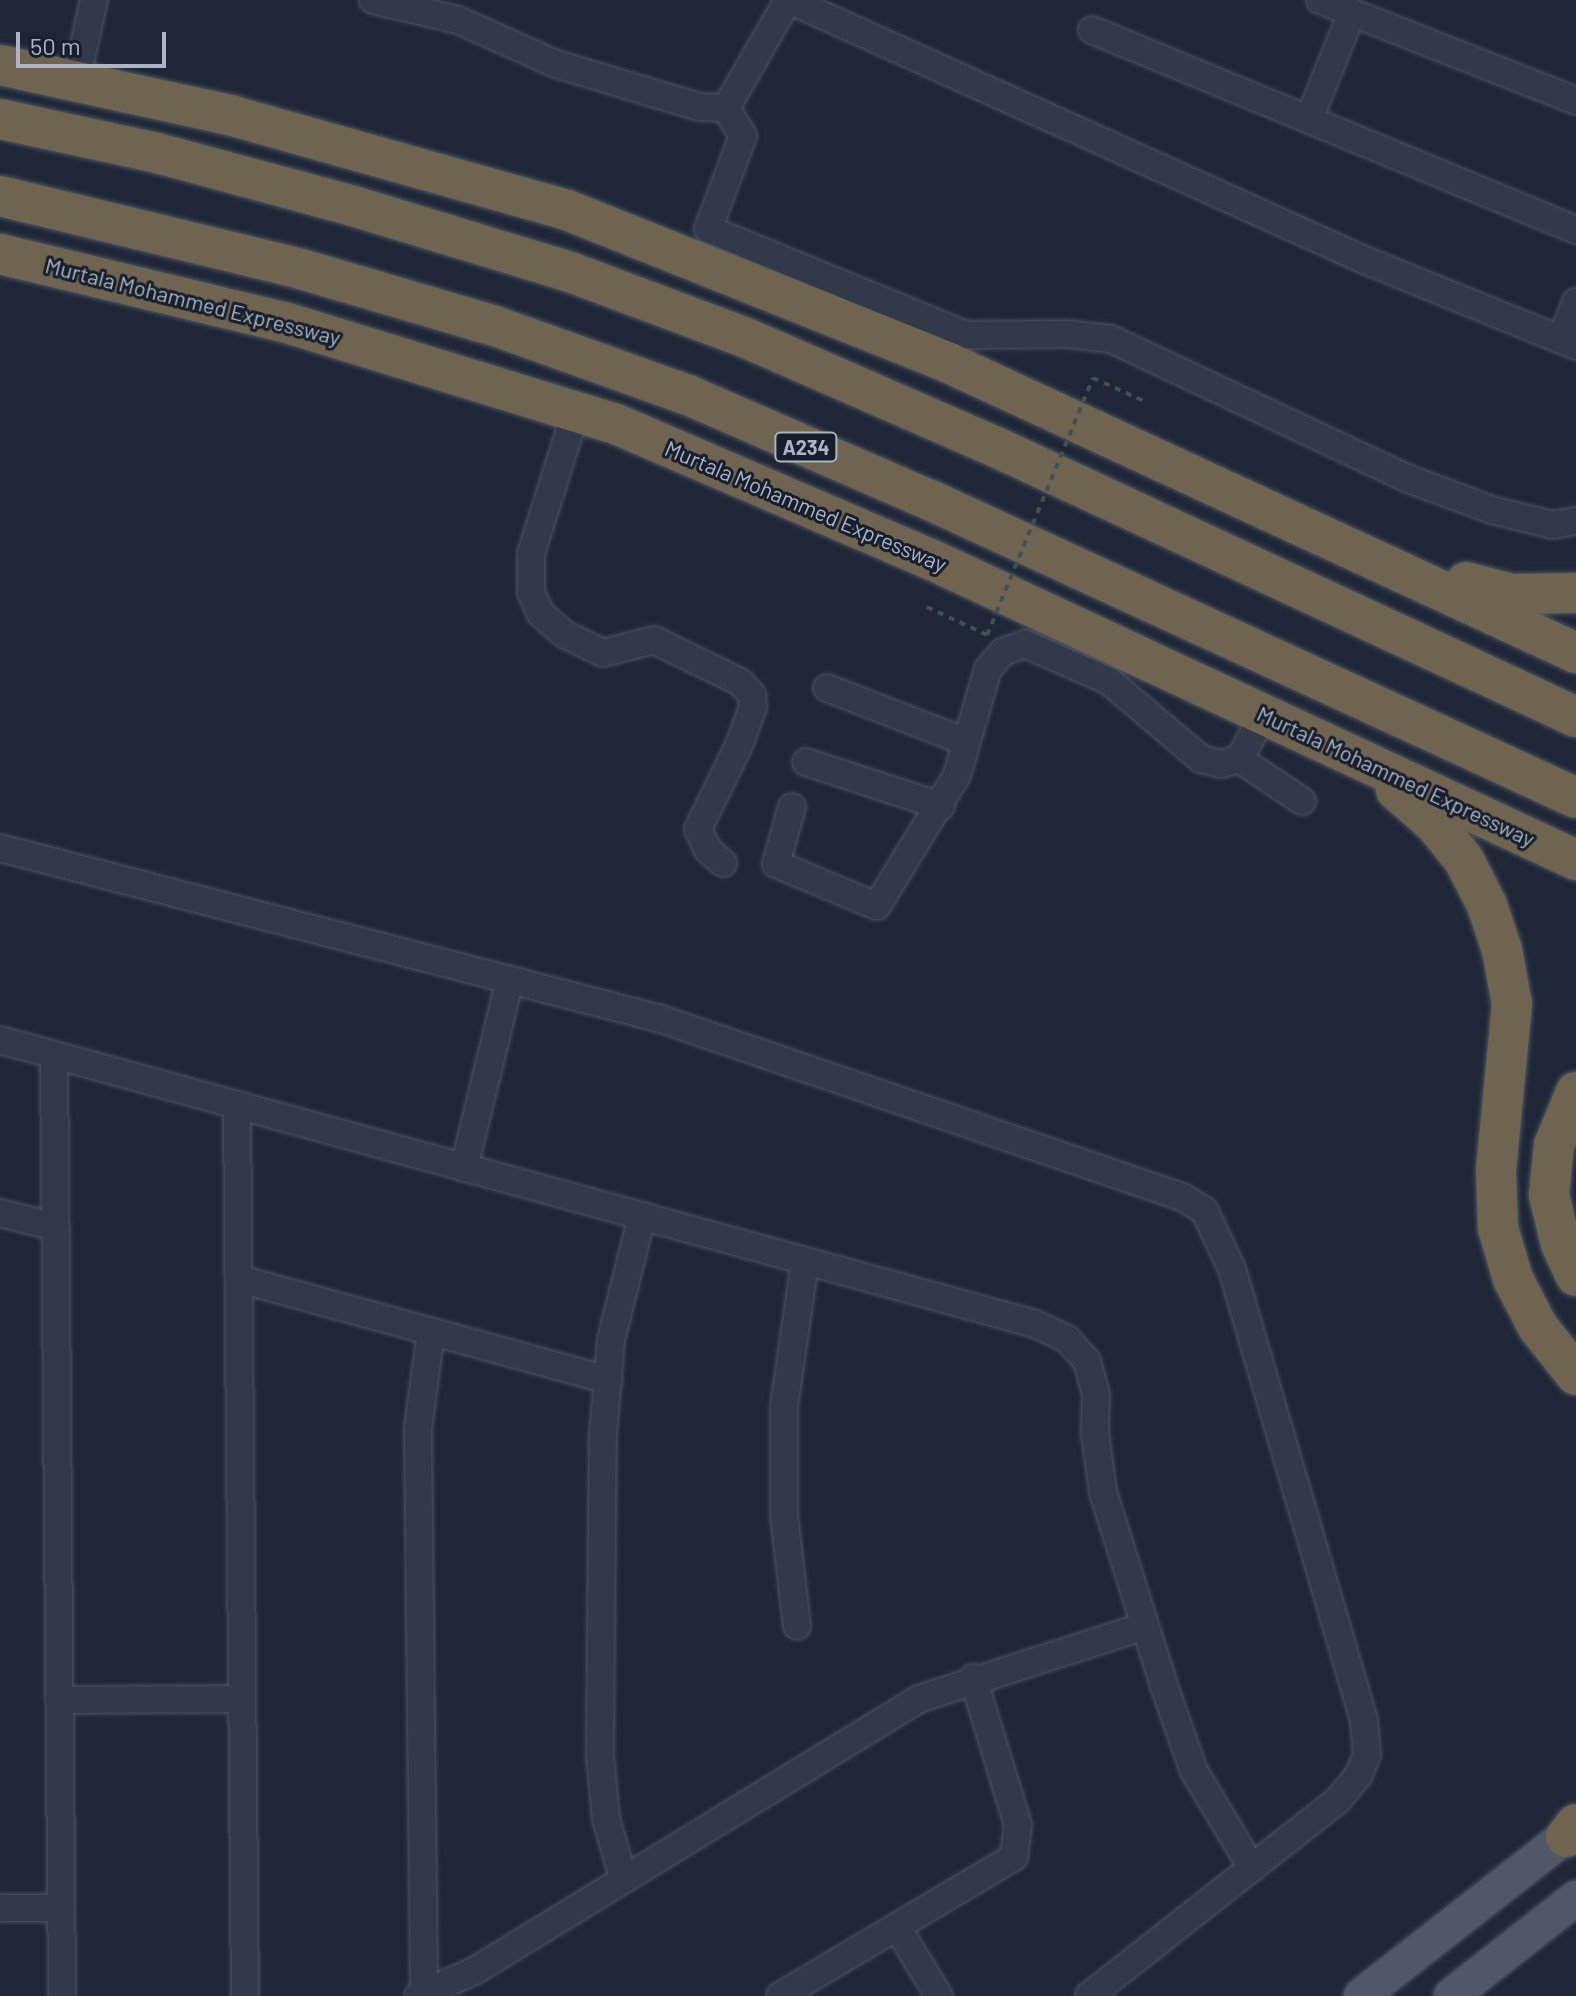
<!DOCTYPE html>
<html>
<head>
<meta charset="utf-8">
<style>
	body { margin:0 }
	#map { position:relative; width:1576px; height:1996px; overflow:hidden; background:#1f2737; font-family:Barlow,sans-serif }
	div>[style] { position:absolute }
	.path>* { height:4px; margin-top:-2px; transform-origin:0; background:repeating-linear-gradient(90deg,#3e5156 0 6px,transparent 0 12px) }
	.roads { filter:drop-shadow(0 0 2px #4d5463) drop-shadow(0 0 2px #4d5463) }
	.minor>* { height:26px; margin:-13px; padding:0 13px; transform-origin:13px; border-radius:13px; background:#323948 }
	.major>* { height:34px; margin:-17px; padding:0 17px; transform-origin:17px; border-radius:17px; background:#505868 }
	.highway>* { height:40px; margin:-20px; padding:0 20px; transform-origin:20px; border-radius:20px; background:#6e644f }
	.path-bridge>* { height:4px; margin-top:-2px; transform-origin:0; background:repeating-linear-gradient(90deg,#3e5156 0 6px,transparent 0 12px) }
	span { translate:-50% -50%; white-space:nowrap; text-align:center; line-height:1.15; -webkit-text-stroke:6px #181f2c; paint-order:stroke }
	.shield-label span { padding:2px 6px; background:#181f2c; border:2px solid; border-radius:6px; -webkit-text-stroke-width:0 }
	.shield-label { font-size:20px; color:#acb4c5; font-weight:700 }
	.street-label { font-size:22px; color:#acb4c5 }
	.scale { position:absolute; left:16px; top:32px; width:150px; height:36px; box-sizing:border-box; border:4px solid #acb4c5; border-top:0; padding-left:10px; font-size:24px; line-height:28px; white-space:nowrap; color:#acb4c5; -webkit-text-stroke:6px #181f2c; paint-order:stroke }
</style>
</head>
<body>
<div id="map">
	<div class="path">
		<div style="left:1093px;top:378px;width:56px;rotate:24.3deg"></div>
		<div style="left:927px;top:607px;width:66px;rotate:25deg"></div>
	</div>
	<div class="roads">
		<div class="minor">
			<div style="left:373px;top:0;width:87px;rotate:13.2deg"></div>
			<div style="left:458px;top:20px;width:107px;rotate:24.2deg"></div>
			<div style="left:556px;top:64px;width:149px;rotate:16.7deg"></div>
			<div style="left:699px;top:107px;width:27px;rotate:2deg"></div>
			<div style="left:789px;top:0;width:629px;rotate:24.32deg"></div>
			<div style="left:1362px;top:259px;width:231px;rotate:22.1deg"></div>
			<div style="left:1320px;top:0;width:275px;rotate:21.5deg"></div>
			<div style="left:1092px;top:30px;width:524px;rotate:22.45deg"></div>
			<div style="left:76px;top:81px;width:83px;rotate:-77.5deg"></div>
			<div style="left:726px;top:108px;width:33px;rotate:59deg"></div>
			<div style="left:743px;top:136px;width:99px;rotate:110.6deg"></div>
			<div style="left:708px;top:229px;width:280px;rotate:22.3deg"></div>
			<div style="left:967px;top:335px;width:100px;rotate:-0.6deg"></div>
			<div style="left:1067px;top:334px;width:44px;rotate:6.5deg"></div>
			<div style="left:1111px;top:339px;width:329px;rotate:25.2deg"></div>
			<div style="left:1409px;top:479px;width:89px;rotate:20.5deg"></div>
			<div style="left:1492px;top:510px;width:63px;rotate:13.8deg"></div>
			<div style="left:1553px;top:525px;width:23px;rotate:-10deg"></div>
			<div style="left:726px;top:108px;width:125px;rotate:-60.1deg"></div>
			<div style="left:1309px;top:119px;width:114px;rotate:-67.9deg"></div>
			<div style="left:1561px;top:340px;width:41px;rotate:-68.5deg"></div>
			<div style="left:576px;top:411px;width:150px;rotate:107.5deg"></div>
			<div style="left:531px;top:554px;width:38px;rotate:90deg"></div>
			<div style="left:531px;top:592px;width:24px;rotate:66deg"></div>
			<div style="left:541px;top:614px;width:30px;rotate:41deg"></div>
			<div style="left:564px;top:634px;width:43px;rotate:26deg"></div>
			<div style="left:603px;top:653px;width:53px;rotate:-14.3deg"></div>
			<div style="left:654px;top:640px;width:96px;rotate:26deg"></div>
			<div style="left:740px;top:682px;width:18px;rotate:47deg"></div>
			<div style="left:752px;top:695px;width:12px;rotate:85deg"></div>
			<div style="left:753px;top:707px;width:40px;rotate:110.2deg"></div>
			<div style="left:739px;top:745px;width:93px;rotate:116deg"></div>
			<div style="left:698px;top:829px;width:23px;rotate:65deg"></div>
			<div style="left:708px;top:850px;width:20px;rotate:41deg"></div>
			<div style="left:827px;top:688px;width:149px;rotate:21.2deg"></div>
			<div style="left:1239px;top:759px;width:76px;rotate:33.7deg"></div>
			<div style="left:806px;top:762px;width:142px;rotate:18.1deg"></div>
			<div style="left:792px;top:807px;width:59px;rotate:105.7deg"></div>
			<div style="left:776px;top:864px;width:109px;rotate:22.6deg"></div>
			<div style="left:877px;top:906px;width:153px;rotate:-58.6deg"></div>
			<div style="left:957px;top:775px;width:110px;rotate:-73.7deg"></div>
			<div style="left:988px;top:669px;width:23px;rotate:-49deg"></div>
			<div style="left:1003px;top:652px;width:23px;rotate:-20deg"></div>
			<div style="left:1025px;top:644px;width:92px;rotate:23.8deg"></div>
			<div style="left:1109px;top:681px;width:121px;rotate:40.3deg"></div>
			<div style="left:1201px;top:759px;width:21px;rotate:14deg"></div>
			<div style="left:1221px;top:764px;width:19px;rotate:-16deg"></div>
			<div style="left:1239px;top:759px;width:51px;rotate:-60.9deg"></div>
			<div style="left:0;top:848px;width:683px;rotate:14.5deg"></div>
			<div style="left:661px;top:1019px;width:551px;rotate:18.86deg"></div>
			<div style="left:1182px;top:1197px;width:26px;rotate:31deg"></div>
			<div style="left:1204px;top:1210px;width:65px;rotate:64.6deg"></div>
			<div style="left:1232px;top:1269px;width:471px;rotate:73.7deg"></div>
			<div style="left:1364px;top:1721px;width:34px;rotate:85deg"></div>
			<div style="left:1367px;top:1755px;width:23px;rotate:113deg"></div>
			<div style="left:1358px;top:1776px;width:31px;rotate:130deg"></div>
			<div style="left:1338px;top:1800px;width:317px;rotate:141.8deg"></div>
			<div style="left:0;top:1040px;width:1073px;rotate:15.34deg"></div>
			<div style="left:1035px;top:1324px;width:35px;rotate:25deg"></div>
			<div style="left:1067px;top:1339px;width:30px;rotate:48deg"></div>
			<div style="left:1087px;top:1361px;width:35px;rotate:75deg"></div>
			<div style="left:1096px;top:1395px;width:38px;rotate:92deg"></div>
			<div style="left:1095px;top:1433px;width:60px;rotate:82.3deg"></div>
			<div style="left:1103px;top:1492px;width:203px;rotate:72.5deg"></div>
			<div style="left:1164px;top:1686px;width:90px;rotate:70.6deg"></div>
			<div style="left:1194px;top:1771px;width:113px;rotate:59.1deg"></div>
			<div style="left:54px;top:1055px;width:941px;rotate:89.51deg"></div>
			<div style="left:237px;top:1105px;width:891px;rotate:89.49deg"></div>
			<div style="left:464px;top:1168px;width:194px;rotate:-76.3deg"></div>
			<div style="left:0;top:1213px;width:58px;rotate:14deg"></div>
			<div style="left:239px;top:1279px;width:383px;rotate:15.3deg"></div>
			<div style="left:797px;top:1626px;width:112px;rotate:-96.7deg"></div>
			<div style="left:784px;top:1515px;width:108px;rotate:-90deg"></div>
			<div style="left:784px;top:1407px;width:148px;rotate:-81.8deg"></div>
			<div style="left:59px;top:1700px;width:183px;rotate:-0.3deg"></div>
			<div style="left:623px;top:1877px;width:60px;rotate:-106.3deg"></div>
			<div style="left:606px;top:1819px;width:63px;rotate:-95.4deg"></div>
			<div style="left:600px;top:1756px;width:322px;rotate:-89.5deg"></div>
			<div style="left:603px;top:1434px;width:94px;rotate:-85.1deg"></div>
			<div style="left:611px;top:1340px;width:128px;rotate:-76deg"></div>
			<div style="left:0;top:1908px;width:61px"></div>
			<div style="left:897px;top:1927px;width:81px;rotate:58.7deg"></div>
			<div style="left:424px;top:1993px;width:565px;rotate:-90.61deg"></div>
			<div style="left:418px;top:1428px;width:97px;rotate:-82.3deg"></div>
			<div style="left:418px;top:1996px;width:64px;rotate:-24.1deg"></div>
			<div style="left:476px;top:1970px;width:519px;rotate:-31.46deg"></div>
			<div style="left:919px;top:1699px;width:237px;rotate:-17.9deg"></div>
			<div style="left:780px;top:1996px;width:272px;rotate:-30.7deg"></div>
			<div style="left:1014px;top:1857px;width:32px;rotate:-83deg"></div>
			<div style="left:1018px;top:1825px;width:154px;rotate:-107deg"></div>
		</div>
		<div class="major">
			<div style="left:1361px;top:1996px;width:273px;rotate:-38deg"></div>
			<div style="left:1451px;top:1996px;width:159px;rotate:-38.1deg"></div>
		</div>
		<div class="highway">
			<div style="left:0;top:65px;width:239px;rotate:12.3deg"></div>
			<div style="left:233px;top:116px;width:347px;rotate:15.7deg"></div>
			<div style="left:567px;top:210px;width:412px;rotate:21.8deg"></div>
			<div style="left:949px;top:363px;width:691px;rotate:24.82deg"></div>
			<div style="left:0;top:119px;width:161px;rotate:12.2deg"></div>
			<div style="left:157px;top:153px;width:203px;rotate:15.1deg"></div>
			<div style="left:353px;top:206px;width:227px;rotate:16.9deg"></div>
			<div style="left:570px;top:272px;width:186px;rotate:20.5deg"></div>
			<div style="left:744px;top:337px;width:275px;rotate:23.6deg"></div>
			<div style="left:996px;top:447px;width:640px;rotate:24.96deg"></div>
			<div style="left:0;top:196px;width:310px;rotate:13.6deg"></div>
			<div style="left:301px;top:269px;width:202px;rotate:16.4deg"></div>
			<div style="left:495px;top:326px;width:205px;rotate:19.7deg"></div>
			<div style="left:688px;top:395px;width:264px;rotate:23.5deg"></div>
			<div style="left:930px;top:500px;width:711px;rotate:24.76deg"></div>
			<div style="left:0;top:254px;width:292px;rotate:13.5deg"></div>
			<div style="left:284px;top:322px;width:347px;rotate:17.1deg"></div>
			<div style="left:616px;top:424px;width:342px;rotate:23.3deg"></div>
			<div style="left:930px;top:559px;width:713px;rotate:24.98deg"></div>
			<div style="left:1466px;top:582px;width:48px;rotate:14.6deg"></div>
			<div style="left:1512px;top:594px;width:64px;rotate:-0.9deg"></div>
			<div style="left:1396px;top:790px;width:52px;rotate:41.1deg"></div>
			<div style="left:1435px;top:824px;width:46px;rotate:51.1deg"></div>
			<div style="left:1464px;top:860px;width:51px;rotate:62.9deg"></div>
			<div style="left:1487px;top:905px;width:47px;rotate:71.6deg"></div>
			<div style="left:1502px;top:950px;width:55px;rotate:79.5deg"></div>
			<div style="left:1512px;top:1004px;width:168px;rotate:95.5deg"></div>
			<div style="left:1496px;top:1171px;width:57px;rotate:88deg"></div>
			<div style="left:1498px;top:1228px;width:53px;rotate:73.6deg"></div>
			<div style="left:1513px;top:1279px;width:54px;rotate:62.5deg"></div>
			<div style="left:1538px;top:1327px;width:61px;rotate:51.6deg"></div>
			<div style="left:1576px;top:1092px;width:57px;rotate:112.5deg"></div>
			<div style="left:1554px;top:1145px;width:50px;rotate:95.7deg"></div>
			<div style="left:1549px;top:1195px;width:50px;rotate:76.2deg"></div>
			<div style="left:1561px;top:1244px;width:35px;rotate:65deg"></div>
			<div style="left:1566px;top:1837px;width:16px;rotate:-52deg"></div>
		</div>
	</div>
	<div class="path-bridge">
		<div style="left:987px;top:635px;width:278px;rotate:-67.6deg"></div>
	</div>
	<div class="shield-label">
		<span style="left:806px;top:447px">A234</span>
	</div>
	<div class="street-label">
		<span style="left:193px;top:301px;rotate:14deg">Murtala Mohammed Expressway</span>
		<span style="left:806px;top:506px;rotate:23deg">Murtala Mohammed Expressway</span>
		<span style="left:1396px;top:776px;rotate:25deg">Murtala Mohammed Expressway</span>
	</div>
	<div class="scale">50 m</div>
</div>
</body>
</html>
